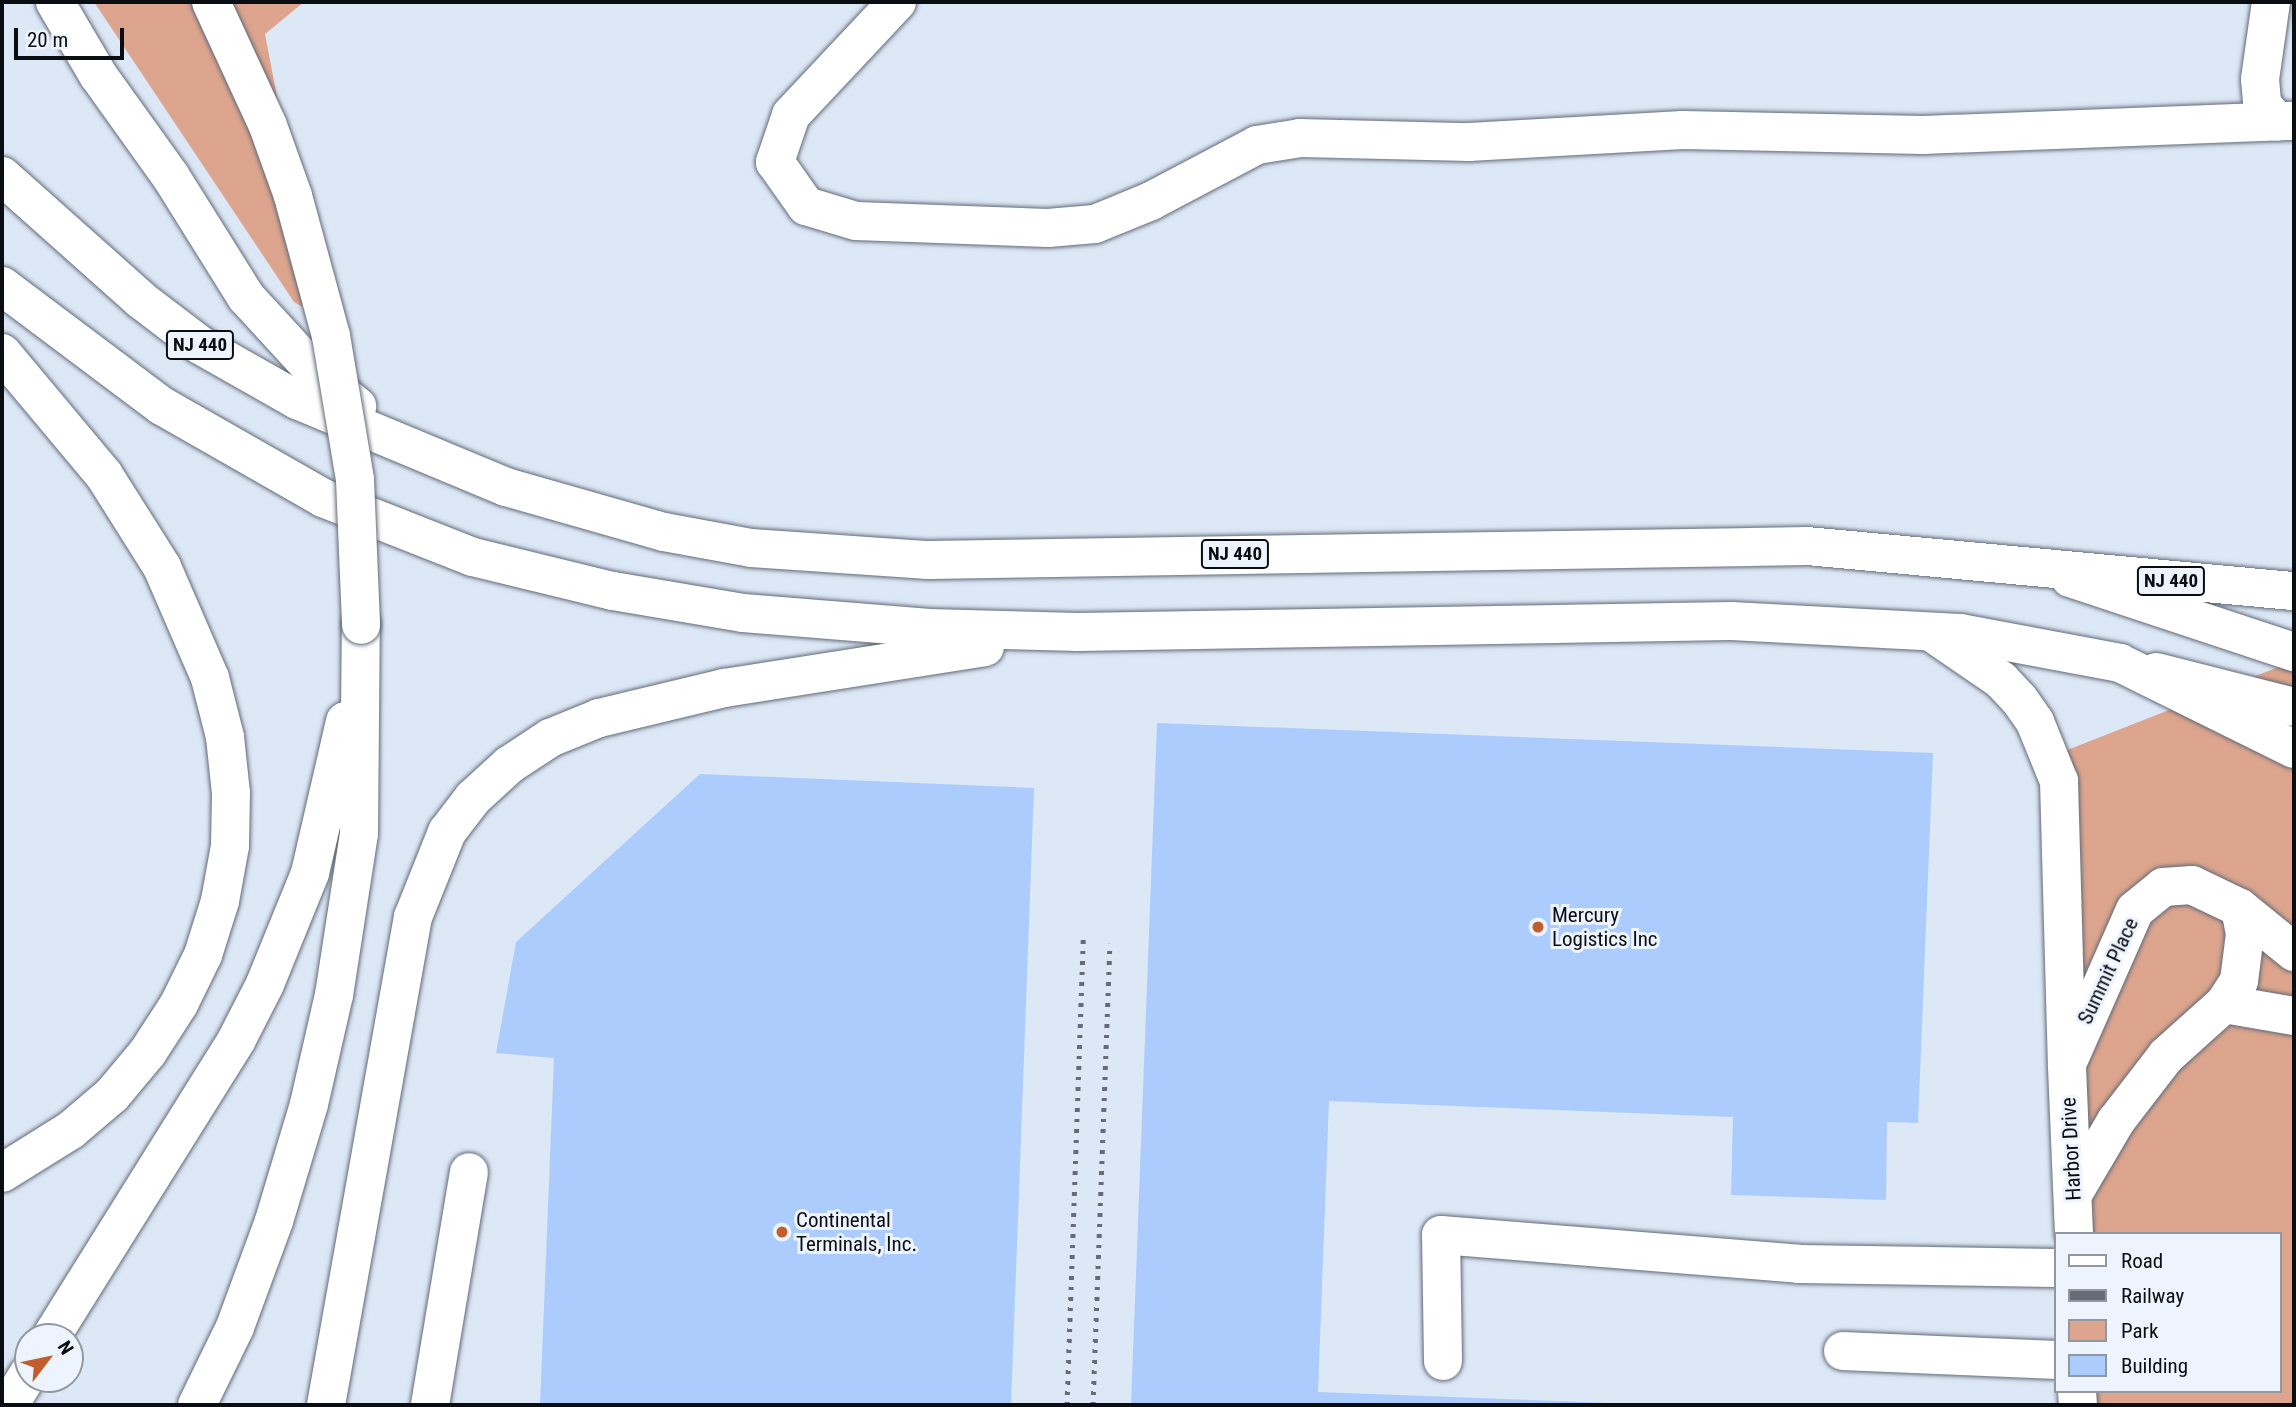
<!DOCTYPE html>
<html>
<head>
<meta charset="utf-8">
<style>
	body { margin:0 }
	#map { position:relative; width:2296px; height:1407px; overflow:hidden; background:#dde8f7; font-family:"Roboto Condensed",sans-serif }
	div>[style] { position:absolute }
	.green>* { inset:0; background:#dda58d }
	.building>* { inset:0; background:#abccfd }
	.roads { filter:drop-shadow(0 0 2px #626a78) drop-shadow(0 0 2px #626a78) }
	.minor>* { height:38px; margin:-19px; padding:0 19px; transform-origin:19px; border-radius:19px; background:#fff }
	.highway>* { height:38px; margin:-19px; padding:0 19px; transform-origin:19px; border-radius:19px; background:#fff }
	.rail>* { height:5px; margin-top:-2.5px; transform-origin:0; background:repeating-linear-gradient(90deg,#666c76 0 3.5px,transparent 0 10.5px) }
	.bridges { filter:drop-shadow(0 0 2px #626a78) drop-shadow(0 0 2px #626a78) }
	.highway-bridge>* { height:38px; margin:-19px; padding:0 19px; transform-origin:19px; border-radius:19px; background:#fff }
	.dots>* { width:19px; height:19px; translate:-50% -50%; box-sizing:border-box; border:4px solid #eef4fe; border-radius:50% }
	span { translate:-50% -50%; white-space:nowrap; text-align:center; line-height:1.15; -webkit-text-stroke:6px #eef4fe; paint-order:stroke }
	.shield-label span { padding:2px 5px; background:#eef4fe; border:2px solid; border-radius:5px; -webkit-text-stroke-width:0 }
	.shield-label { font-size:19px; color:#0a0d12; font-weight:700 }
	.poi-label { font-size:21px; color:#0a0d12 }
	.left { translate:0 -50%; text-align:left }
	.street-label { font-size:21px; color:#0a0d12 }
	.frame { position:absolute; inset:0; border:4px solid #0a0d12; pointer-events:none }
	.legend { position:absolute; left:2054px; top:1232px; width:228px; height:161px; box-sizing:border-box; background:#eef4fe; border:2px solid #9398a0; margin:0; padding:9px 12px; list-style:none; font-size:21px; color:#0a0d12 }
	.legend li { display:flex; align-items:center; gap:14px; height:35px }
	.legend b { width:35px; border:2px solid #9398a0 }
	.north { position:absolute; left:14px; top:1323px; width:70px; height:70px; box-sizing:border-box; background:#eef4fe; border:2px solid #9398a0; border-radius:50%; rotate:58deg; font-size:19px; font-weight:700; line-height:28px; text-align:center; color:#0a0d12 }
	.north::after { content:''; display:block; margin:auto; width:24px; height:32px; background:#c35d2e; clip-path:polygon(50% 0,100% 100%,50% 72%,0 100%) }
	.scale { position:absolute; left:14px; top:28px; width:110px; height:32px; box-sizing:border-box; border:4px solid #0a0d12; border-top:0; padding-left:9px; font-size:21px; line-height:24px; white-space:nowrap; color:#0a0d12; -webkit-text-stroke:5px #eef4fe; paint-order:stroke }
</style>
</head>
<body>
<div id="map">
	<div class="green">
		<div style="clip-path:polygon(94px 2px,304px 2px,265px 34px,319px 316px,294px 302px)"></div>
		<div style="clip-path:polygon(2294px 661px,2294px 1405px,2083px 1405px,2083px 1391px,2280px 1391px,2280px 1234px,2074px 1234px,2047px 758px)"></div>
	</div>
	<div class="building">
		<div style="clip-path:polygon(1157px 723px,1933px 753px,1918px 1123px,1887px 1122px,1886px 1200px,1731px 1195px,1733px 1117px,1329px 1101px,1318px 1392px,1662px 1405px,1131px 1405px)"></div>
		<div style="clip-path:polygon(700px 774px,1034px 788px,1011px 1405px,540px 1405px,554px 1058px,496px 1053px,516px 942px)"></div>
	</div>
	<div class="roads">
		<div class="minor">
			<div style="left:897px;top:2px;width:155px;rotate:133.2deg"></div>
			<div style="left:791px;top:115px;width:50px;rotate:108.8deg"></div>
			<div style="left:775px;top:162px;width:54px;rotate:54.8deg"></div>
			<div style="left:806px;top:206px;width:52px;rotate:16.7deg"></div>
			<div style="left:856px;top:221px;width:192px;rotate:2.1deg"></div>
			<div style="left:1048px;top:228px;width:47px;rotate:-4.9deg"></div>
			<div style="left:1095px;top:224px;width:61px;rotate:-22.3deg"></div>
			<div style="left:1151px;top:201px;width:120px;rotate:-27.8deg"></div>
			<div style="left:1257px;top:145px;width:44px;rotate:-9.2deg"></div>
			<div style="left:1300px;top:138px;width:169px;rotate:1.4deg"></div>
			<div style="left:1469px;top:142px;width:214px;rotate:-3.2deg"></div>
			<div style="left:1683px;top:130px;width:240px;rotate:1.2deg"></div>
			<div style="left:1923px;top:135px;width:371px;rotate:-2.2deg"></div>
			<div style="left:2271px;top:2px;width:78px;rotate:98.1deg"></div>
			<div style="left:2260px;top:79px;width:25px;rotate:85deg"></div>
			<div style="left:2262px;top:104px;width:23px;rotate:50deg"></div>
			<div style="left:2070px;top:578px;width:236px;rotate:18.3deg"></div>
			<div style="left:2156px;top:672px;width:142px;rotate:14.2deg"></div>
			<div style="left:2224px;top:1004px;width:71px;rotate:9.7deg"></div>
			<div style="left:2073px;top:1194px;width:85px;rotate:-59.5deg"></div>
			<div style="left:2116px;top:1121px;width:82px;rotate:-52.4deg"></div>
			<div style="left:2166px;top:1056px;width:78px;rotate:-41.9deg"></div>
			<div style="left:2224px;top:1004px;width:27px;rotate:-57deg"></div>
			<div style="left:2239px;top:981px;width:47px;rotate:-82.7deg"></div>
			<div style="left:2245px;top:934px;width:26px;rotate:-101deg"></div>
			<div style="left:2074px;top:1234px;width:170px;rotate:-92.4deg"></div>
			<div style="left:2067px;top:1064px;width:168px;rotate:-66.2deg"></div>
			<div style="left:2135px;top:910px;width:36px;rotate:-39deg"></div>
			<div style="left:2163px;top:887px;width:29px;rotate:-4deg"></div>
			<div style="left:2192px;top:885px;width:53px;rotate:25.6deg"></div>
			<div style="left:2240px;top:908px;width:70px;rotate:39.2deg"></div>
			<div style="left:1843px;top:1351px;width:213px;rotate:2.4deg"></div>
			<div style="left:1443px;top:1361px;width:126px;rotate:-90.9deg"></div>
			<div style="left:1441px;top:1235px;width:359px;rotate:4.6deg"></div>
			<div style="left:1799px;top:1264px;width:257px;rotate:0.9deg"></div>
			<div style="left:2077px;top:1391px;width:14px;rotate:86deg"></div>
			<div style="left:430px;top:1405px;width:236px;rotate:-80.5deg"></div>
		</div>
		<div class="highway">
			<div style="left:55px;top:2px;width:85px;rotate:59.5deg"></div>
			<div style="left:98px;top:75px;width:125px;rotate:54.4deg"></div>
			<div style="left:171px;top:177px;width:142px;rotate:58deg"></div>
			<div style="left:246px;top:297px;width:103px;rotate:47.4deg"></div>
			<div style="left:316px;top:373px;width:53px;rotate:38.8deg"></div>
			<div style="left:2px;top:176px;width:186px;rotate:41.7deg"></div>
			<div style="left:141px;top:300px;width:74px;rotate:37.3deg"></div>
			<div style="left:200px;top:345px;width:112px;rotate:29.6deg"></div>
			<div style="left:297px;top:400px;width:226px;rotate:22.6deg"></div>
			<div style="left:506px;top:487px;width:164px;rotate:15.9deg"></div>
			<div style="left:664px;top:532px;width:88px;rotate:10.4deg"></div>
			<div style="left:751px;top:548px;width:178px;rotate:3.9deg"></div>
			<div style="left:929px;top:560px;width:878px;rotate:-0.91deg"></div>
			<div style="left:1807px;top:546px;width:489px;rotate:5.3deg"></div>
			<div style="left:2px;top:286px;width:200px;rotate:36.9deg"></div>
			<div style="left:162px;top:406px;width:185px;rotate:29.7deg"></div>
			<div style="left:323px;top:498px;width:161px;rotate:21.5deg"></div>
			<div style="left:473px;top:557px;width:144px;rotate:13.7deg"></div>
			<div style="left:613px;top:591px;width:132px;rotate:9.6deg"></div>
			<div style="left:743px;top:613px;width:187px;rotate:4.6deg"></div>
			<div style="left:929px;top:628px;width:149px;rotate:1.5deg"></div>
			<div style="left:1078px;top:632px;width:653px;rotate:-0.97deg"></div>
			<div style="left:1731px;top:621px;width:229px;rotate:3deg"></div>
			<div style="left:1960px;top:633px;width:163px;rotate:10.6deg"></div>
			<div style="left:2120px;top:663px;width:194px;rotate:26.3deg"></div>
			<div style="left:2px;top:353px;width:159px;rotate:50.1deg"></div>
			<div style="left:104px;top:475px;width:109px;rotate:57.8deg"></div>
			<div style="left:162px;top:567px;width:121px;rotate:66.6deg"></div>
			<div style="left:210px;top:678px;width:61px;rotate:75.7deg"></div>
			<div style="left:225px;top:737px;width:56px;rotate:83.9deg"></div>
			<div style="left:231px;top:793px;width:53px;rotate:91.1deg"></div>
			<div style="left:230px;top:846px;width:56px;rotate:100.3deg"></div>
			<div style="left:220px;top:901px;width:57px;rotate:107.5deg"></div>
			<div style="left:203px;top:955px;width:55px;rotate:116.1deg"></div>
			<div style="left:179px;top:1004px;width:57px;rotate:122.9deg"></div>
			<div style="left:148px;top:1052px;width:56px;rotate:129.9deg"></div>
			<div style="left:112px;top:1095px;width:54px;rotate:139.5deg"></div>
			<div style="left:71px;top:1130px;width:81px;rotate:148.1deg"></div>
			<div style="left:1934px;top:634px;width:81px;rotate:34.5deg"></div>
			<div style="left:2001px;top:680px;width:26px;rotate:47deg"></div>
			<div style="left:2019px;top:699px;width:28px;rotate:55deg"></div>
			<div style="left:2035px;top:722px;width:64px;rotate:67.9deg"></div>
			<div style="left:2059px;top:781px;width:283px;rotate:88.4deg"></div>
			<div style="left:51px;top:1337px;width:351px;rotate:-58deg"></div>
			<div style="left:237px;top:1039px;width:62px;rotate:-63deg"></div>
			<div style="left:265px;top:984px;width:120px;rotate:-67.9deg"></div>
			<div style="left:310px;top:873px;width:156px;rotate:-77deg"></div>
			<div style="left:9px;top:1405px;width:36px;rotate:-58deg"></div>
			<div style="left:197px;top:1405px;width:87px;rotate:-64deg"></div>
			<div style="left:235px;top:1327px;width:113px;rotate:-69.8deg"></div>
			<div style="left:274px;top:1221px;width:122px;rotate:-73.3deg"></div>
			<div style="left:309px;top:1104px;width:112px;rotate:-77.1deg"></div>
			<div style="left:334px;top:995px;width:163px;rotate:-81.2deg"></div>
			<div style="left:359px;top:834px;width:209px;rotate:-89.5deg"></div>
			<div style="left:326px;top:1405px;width:496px;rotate:-79.9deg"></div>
			<div style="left:413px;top:917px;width:92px;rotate:-68.2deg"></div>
			<div style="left:447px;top:832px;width:43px;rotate:-52.6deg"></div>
			<div style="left:473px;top:798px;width:49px;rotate:-42.5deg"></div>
			<div style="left:509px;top:765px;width:49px;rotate:-33.4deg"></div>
			<div style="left:550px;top:738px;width:53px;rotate:-22.2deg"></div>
			<div style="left:599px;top:718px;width:129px;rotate:-13.5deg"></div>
			<div style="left:724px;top:688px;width:264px;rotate:-8.9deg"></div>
		</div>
	</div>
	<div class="rail">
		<div style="left:1067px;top:1405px;width:467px;rotate:-88deg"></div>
		<div style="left:1093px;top:1405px;width:462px;rotate:-87.9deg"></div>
	</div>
	<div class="bridges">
		<div class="highway-bridge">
			<div style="left:211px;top:2px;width:136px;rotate:65.3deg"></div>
			<div style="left:268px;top:126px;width:74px;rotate:70.3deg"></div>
			<div style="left:293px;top:196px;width:145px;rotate:74.8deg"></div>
			<div style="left:331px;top:336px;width:146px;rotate:80.5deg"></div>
			<div style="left:355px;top:480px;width:145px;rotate:87.6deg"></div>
		</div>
	</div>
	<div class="dots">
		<div style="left:1538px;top:927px;background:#c35d2e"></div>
		<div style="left:782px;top:1232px;background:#c35d2e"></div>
	</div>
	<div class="shield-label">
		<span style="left:200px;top:345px">NJ 440</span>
		<span style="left:1235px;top:554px">NJ 440</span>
		<span style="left:2171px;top:581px">NJ 440</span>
	</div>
	<div class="poi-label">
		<span class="left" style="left:1552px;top:927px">Mercury<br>Logistics Inc</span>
		<span class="left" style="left:796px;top:1232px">Continental<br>Terminals, Inc.</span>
	</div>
	<div class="street-label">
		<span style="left:2108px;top:971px;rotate:-65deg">Summit Place</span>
		<span style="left:2071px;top:1149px;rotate:-93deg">Harbor Drive</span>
	</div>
	<div class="frame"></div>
	<ul class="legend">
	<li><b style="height:9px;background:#fff"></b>Road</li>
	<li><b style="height:9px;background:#666c76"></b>Railway</li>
	<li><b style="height:19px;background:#dda58d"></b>Park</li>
	<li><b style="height:19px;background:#abccfd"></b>Building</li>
	</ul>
	<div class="north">N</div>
	<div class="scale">20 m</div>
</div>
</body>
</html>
